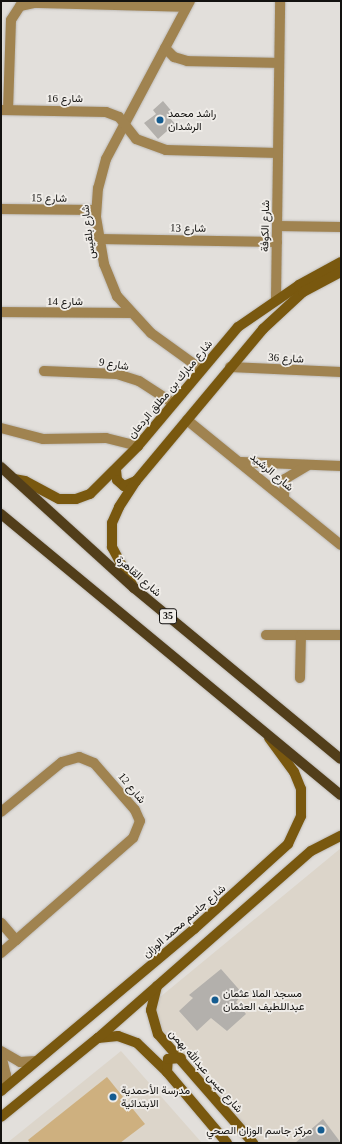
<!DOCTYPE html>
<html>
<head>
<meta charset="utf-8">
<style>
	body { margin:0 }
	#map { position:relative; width:342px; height:1144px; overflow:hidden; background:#e2dfdb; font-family:"Times New Roman",Vazirmatn,serif }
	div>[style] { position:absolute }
	.built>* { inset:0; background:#dcd5ca }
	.green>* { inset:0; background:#ceb07f }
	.building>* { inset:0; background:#b3b0ac }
	.roads { filter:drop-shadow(0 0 1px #bdbab6) drop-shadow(0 0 1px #bdbab6) }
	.street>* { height:10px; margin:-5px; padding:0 5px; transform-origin:5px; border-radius:5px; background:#a08350 }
	.secondary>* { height:10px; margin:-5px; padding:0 5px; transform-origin:5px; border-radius:5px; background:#79580f }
	.primary>* { height:10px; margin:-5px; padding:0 5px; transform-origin:5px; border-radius:5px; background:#523e1a }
	.dots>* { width:11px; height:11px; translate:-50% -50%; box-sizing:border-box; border:2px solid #efece8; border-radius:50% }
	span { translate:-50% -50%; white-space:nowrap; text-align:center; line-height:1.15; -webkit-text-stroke:3.5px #efece8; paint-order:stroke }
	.shield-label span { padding:1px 3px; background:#efece8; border:1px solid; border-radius:3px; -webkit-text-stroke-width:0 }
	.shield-label { font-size:10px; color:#131210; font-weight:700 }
	.street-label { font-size:11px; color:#131210 }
	.poi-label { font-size:11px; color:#131210 }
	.left { translate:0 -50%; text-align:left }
	.right { translate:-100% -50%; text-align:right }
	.frame { position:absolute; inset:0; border:2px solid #131210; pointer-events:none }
</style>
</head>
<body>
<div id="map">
	<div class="built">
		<div style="clip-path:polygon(341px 848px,341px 1143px,259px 1143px,162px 1029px,155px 1021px,154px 1002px)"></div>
		<div style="clip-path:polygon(121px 1051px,202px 1143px,7px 1143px)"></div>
	</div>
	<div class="green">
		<div style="clip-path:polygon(107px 1077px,145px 1124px,120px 1143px,30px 1143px,28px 1140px)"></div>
	</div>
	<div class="building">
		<div style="clip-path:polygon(163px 101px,174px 114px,170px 118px,175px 124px,158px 139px,144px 123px,156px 114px,153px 110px)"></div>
		<div style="clip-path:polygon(221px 969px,243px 994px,236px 1002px,246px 1014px,227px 1031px,211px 1018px,197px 1031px,179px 1011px,193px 998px,189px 995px)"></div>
		<div style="clip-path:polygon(323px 1119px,341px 1143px,295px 1143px)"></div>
	</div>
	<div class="roads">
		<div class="street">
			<div style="left:190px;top:1px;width:179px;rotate:118deg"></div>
			<div style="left:106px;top:159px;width:30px;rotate:105deg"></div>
			<div style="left:98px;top:188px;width:29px;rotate:94deg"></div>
			<div style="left:96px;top:217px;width:48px;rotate:80.3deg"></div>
			<div style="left:104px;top:264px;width:35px;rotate:68deg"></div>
			<div style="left:117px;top:296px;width:50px;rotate:47.4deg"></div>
			<div style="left:151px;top:333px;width:62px;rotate:35.8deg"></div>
			<div style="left:165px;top:48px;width:13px;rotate:45deg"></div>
			<div style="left:174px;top:57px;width:14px;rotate:17deg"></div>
			<div style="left:187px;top:61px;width:92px;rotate:1.2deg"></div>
			<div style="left:1px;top:110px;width:105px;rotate:1.1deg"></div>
			<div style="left:106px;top:112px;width:14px;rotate:21deg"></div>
			<div style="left:119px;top:117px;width:28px;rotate:52deg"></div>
			<div style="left:136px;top:139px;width:32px;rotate:20deg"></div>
			<div style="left:166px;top:150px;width:112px;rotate:1.5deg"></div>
			<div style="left:8px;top:110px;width:90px;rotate:-88.1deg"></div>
			<div style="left:11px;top:20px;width:17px;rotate:-57deg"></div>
			<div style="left:20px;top:6px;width:14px;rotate:-12deg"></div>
			<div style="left:34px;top:3px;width:152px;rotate:1.5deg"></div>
			<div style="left:1px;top:209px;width:95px;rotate:0.6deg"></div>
			<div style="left:277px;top:226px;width:64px;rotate:0.9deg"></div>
			<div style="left:99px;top:239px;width:178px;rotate:1deg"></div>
			<div style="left:276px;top:299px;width:298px;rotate:-89.2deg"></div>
			<div style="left:1px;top:312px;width:129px;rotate:0.4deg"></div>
			<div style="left:230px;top:367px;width:111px;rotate:2.6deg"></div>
			<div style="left:44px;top:371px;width:73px;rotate:2.4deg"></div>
			<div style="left:117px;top:374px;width:23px;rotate:18deg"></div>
			<div style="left:139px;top:381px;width:40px;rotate:32.9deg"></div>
			<div style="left:187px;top:420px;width:198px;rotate:39.1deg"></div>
			<div style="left:1px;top:428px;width:43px;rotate:14.7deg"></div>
			<div style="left:43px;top:439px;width:63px;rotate:-0.9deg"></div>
			<div style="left:106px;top:438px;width:33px;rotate:14deg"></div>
			<div style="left:241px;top:462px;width:100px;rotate:2.3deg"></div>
			<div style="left:284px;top:497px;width:18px;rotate:-87deg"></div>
			<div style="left:285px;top:479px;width:26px;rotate:-31deg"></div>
			<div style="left:266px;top:635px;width:75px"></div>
			<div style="left:300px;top:678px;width:43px;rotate:-88.7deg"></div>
			<div style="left:1px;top:812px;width:79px;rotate:-39.3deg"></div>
			<div style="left:62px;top:762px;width:18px;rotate:-16deg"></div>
			<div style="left:79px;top:757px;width:16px;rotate:22deg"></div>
			<div style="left:94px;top:763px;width:62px;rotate:48.9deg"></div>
			<div style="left:135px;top:810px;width:12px;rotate:66deg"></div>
			<div style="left:140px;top:821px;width:18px;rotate:112deg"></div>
			<div style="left:133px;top:838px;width:155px;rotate:138.9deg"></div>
			<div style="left:16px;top:940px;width:23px;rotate:-131deg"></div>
			<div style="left:1px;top:953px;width:20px;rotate:-41deg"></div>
			<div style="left:1px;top:1051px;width:22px;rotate:30deg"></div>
			<div style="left:20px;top:1062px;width:16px;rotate:-4deg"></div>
			<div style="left:1px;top:1055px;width:21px;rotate:76deg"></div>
			<div style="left:6px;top:1075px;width:16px;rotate:105deg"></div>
		</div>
		<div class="secondary">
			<div style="left:116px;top:470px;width:10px;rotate:84deg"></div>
			<div style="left:117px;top:480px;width:9px;rotate:41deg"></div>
			<div style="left:124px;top:486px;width:13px;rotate:-23deg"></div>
			<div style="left:14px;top:479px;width:11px;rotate:10deg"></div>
			<div style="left:25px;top:481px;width:38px;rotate:28deg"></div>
			<div style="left:59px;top:499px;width:17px"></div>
			<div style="left:76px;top:499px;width:15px;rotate:-20deg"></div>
			<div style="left:90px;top:494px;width:68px;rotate:-45deg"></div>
			<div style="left:138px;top:446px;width:155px;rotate:-50deg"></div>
			<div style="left:238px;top:327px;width:74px;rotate:-34.5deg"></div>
			<div style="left:299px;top:285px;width:48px;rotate:-28.7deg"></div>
			<div style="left:134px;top:588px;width:47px;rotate:-118.2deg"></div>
			<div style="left:112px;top:547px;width:24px;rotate:-90deg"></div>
			<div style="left:112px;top:523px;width:17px;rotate:-66deg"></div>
			<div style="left:119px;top:507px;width:31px;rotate:-57deg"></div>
			<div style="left:136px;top:481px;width:198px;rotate:-50.1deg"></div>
			<div style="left:263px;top:329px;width:54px;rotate:-42.8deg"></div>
			<div style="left:303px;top:292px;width:43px;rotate:-27.8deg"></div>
			<div style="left:157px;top:986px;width:25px;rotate:104deg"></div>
			<div style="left:151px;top:1010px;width:25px;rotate:74deg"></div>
			<div style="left:158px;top:1034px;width:145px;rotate:48.9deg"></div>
			<div style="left:98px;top:1038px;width:20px;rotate:-6deg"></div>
			<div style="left:118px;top:1036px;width:20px;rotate:20deg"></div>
			<div style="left:137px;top:1043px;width:42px;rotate:44deg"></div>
			<div style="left:167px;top:1072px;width:93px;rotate:49.8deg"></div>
			<div style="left:167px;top:1072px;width:13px;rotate:-86deg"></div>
			<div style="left:168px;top:1059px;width:13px;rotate:-4deg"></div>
			<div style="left:1px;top:1091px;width:252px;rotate:-40deg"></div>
			<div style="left:194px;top:929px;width:127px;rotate:-42.1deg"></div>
			<div style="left:288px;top:844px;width:31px;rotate:-65deg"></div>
			<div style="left:301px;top:816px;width:27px;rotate:-90deg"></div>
			<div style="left:301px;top:789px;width:18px;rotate:-112deg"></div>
			<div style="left:294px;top:772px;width:42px;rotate:-126.3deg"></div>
			<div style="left:1px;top:1117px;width:125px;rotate:-39.2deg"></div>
			<div style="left:98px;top:1038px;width:283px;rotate:-41.3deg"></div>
			<div style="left:311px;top:851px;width:34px;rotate:-27deg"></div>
		</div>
		<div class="primary">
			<div style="left:1px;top:467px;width:180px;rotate:42.3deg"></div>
			<div style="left:134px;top:588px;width:268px;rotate:39.6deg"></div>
			<div style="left:1px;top:514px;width:441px;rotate:39.6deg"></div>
		</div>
	</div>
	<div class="dots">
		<div style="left:160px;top:120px;background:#155c90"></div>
		<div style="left:215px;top:1000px;background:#155c90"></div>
		<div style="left:113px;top:1097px;background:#155c90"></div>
		<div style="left:321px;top:1130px;background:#155c90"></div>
	</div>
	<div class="shield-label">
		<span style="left:168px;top:616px">35</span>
	</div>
	<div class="street-label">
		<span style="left:65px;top:98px">شارع 16</span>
		<span style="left:49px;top:198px;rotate:1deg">شارع 15</span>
		<span style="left:265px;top:226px;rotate:-89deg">شارع الكوفة</span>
		<span style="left:188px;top:228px;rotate:1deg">شارع 13</span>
		<span style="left:88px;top:232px;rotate:-97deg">شارع بلقيس</span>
		<span style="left:65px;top:301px">شارع 14</span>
		<span style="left:286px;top:358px;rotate:3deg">شارع 36</span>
		<span style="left:114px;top:364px;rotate:9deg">شارع 9</span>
		<span style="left:170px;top:389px;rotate:-50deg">شارع مبارك بن مطلق الردعان</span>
		<span style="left:272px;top:472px;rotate:40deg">شارع الرشيد</span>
		<span style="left:139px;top:576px;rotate:41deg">شارع القاهرة</span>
		<span style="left:132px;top:788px;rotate:50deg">شارع 12</span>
		<span style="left:184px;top:921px;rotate:-41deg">شارع جاسم محمد الوزان</span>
		<span style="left:206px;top:1071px;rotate:49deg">شارع عيس عبدالله بهمن</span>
	</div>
	<div class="poi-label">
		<span class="left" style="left:168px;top:120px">راشد محمد<br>الرشدان</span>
		<span class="left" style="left:223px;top:1000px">مسجد الملا عثمان<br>عبداللطيف العثمان</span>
		<span class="left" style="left:121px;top:1097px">مدرسة الأحمدية<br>الابتدائية</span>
		<span class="right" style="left:312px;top:1130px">مركز جاسم الوزان الصحي</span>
	</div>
	<div class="frame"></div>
</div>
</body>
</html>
